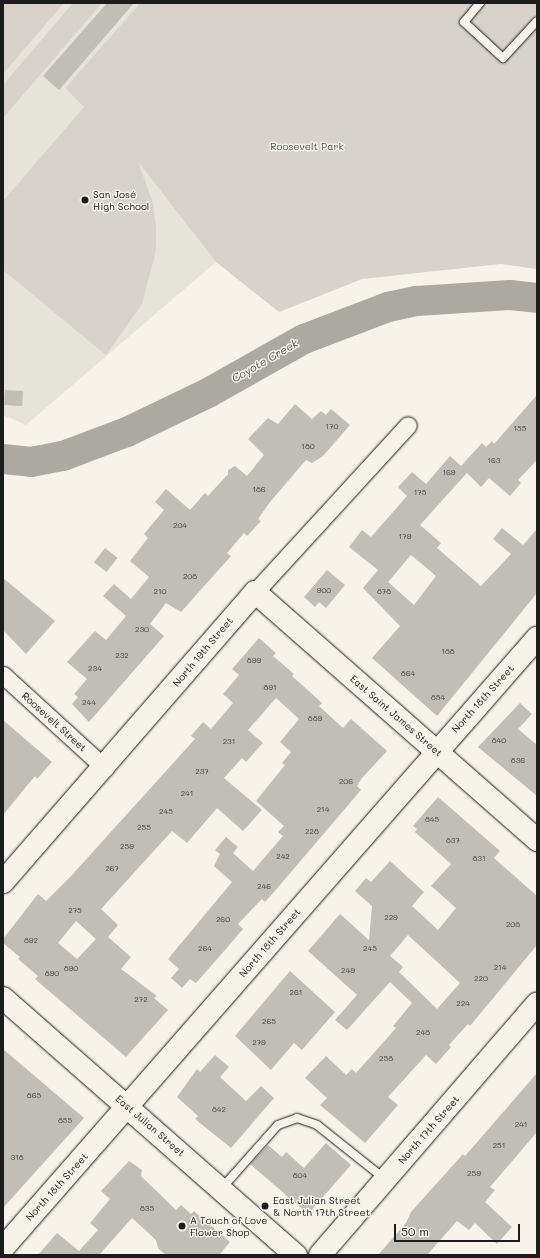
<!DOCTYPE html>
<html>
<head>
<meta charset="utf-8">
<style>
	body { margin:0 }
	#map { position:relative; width:540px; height:1258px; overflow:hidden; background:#f7f3e8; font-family:Mali,sans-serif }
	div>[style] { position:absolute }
	.built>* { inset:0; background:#e6e3d9 }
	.green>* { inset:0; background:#d7d3cb }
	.river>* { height:30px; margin:-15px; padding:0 15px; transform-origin:15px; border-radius:15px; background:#aca9a2 }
	.building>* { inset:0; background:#c0beb5; transform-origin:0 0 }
	.roads { filter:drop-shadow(0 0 1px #1c1c1c) drop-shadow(0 0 1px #1c1c1c) }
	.lane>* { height:8px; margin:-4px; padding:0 4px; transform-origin:4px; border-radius:4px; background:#f7f3e8 }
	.street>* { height:17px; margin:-8.5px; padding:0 8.5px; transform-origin:8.5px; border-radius:8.5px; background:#f7f3e8 }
	.secondary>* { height:22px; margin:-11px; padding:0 11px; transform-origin:11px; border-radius:11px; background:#f7f3e8 }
	.dots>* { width:11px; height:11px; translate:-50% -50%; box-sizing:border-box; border:2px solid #f7f3e8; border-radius:50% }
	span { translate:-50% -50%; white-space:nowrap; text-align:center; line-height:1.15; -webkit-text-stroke:3px #f7f3e8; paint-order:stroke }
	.number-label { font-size:8px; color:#454442 }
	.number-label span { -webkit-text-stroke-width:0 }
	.park-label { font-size:10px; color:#545351 }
	.poi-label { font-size:10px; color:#1c1c1c }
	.left { translate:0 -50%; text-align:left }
	.street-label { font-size:10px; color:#1c1c1c }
	.water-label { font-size:11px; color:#565452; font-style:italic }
	.frame { position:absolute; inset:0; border:4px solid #1c1c1c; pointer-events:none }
	.scale { position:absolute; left:394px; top:1224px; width:126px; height:18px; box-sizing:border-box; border:2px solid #1c1c1c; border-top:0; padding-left:5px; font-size:12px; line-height:14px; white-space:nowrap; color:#1c1c1c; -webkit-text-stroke:3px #f7f3e8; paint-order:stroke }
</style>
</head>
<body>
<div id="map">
	<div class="built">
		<div style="clip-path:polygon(3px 3px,140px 3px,65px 88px,119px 138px,216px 262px,26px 425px,3px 415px)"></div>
	</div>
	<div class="green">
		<div style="clip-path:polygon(3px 3px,64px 3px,3px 74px)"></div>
		<div style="clip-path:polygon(73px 3px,102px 3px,3px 118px,3px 85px)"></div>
		<div style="clip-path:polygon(140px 3px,537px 3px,537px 269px,501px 264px,362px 279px,279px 312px,216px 262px,138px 162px,152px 200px,156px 226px,156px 251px,142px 304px,106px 355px,3px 270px,3px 201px,84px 107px,65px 88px)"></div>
	</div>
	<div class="river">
		<div style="left:3px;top:459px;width:28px;rotate:6deg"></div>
		<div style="left:31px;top:462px;width:33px;rotate:-11deg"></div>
		<div style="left:63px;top:456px;width:68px;rotate:-20.6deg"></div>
		<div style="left:127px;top:432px;width:90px;rotate:-25.7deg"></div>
		<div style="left:208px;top:393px;width:110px;rotate:-29.4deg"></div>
		<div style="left:304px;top:339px;width:90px;rotate:-20.9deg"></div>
		<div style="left:388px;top:307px;width:30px;rotate:-12deg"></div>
		<div style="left:417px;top:301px;width:93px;rotate:-3.7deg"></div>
		<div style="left:510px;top:295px;width:27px;rotate:6deg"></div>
	</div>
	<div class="building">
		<div style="clip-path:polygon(107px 3px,134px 3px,59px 90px,43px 76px)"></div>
		<div style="left:5px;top:390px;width:18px;height:15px;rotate:3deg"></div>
		<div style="clip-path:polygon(evenodd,537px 395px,537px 460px,518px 480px,521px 483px,510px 496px,489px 478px,481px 487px,467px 473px,420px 525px,441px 543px,437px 548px,481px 586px,511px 554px,493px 539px,502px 528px,523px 545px,537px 529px,537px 593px,437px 716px,372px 658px,400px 626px,363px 588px,378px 570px,349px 547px,362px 530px,371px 537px,407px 496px,398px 487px,412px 472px,426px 484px,450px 456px,461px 466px,482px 443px,486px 447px,492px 441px,494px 444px,537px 395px,411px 555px,436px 576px,414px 605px,388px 582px,411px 555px)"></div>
		<div style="clip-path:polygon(295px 404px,312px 419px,321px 411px,326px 415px,331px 409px,350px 425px,323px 456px,312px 463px,306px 460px,270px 502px,258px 519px,261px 521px,247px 536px,244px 533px,227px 553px,231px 556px,181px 612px,166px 603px,150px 624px,164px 636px,89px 722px,72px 704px,78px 697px,74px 694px,87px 679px,67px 662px,95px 631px,106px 640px,126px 616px,103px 596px,114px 584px,131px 599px,149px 577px,130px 561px,148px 538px,144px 534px,164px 510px,155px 502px,166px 489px,190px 510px,205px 493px,208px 496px,228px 474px,228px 470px,235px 466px,247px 476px,264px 455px,248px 439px,268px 418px,278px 424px)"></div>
		<div style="left:105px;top:548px;width:16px;height:18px;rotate:38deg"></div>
		<div style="clip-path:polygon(327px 570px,345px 585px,326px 608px,319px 602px,315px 607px,304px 597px)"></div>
		<div style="clip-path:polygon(3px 578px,55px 621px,26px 654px,3px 630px)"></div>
		<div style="clip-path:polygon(evenodd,259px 638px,276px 653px,273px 656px,294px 674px,292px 676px,322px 703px,319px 706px,343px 728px,351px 719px,387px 751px,362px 778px,357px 786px,361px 790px,274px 892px,265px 902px,262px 899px,257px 904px,238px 924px,243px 929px,225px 950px,196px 983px,190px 979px,182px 988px,171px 978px,179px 969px,168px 959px,232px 882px,214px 866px,220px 854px,215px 850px,226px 837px,238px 847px,233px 853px,253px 871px,283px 836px,278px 832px,284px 826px,256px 801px,285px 765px,282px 763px,291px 752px,280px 742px,299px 719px,276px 698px,248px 730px,263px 743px,246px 762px,242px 758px,224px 778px,262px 810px,243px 831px,217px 808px,187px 843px,172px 831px,101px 909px,118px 925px,108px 937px,131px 957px,121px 969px,157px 996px,154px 998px,168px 1010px,126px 1057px,35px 979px,38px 976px,18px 959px,20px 957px,3px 943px,3px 939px,38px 894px,46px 901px,71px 876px,195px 739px,191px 736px,203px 722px,211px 729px,233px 703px,223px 694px,239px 675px,232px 669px,259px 638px,76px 921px,96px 939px,77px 959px,58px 943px,76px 921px)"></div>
		<div style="clip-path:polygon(520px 703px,532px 714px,518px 729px,537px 745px,537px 796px,478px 747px)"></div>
		<div style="clip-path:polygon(3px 720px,52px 762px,37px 779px,35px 776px,3px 815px)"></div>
		<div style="clip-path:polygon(evenodd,438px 797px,500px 851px,494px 858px,537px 896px,537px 945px,470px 1026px,468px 1024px,449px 1045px,451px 1047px,436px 1064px,426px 1055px,388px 1097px,398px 1105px,365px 1143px,320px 1105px,327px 1098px,305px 1078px,326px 1056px,346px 1075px,352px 1069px,356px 1073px,396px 1028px,393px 1026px,412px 1003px,390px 982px,347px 1030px,335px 1020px,357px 995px,308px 951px,340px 914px,369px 940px,372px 906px,355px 891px,366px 878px,371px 882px,390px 861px,424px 892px,412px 906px,438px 930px,456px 908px,431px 886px,451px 864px,415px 832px,417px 829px,413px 826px,438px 797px,408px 935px,460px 983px,437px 1009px,399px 972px,403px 967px,390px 956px,408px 935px)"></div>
		<div style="clip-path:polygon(290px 971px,335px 1012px,302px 1050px,294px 1043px,271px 1070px,235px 1036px)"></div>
		<div style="clip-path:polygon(3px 1049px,84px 1118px,3px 1208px)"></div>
		<div style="clip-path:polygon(215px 1055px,229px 1067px,220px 1077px,246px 1101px,261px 1086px,274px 1098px,231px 1148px,195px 1119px,198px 1116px,177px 1097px,197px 1069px,200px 1072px)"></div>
		<div style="clip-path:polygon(537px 1073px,537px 1132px,490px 1187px,495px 1190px,485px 1202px,512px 1227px,497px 1244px,475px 1223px,469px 1230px,457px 1221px,427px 1255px,378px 1255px,406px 1223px,411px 1212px,463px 1154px,465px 1156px)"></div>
		<div style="clip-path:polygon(326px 1143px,351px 1165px,308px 1214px,250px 1164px,268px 1145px,282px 1157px,286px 1152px,304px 1168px)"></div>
		<div style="clip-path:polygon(129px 1161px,142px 1170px,141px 1176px,176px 1210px,181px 1205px,191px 1214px,194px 1211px,230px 1242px,219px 1255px,166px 1255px,158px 1248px,156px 1240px,132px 1218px,99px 1255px,38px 1255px,57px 1233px,79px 1251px,98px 1230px,90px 1223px,110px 1199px,101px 1191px)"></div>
	</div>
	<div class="roads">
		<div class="lane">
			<div style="left:480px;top:3px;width:25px;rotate:130deg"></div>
			<div style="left:464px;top:22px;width:53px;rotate:42.7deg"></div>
			<div style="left:503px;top:58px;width:50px;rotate:-47.4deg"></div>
			<div style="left:222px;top:1188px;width:84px;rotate:-48.4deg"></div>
			<div style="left:278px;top:1125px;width:20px;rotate:-20deg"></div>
			<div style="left:297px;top:1118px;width:21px;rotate:19deg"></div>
			<div style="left:317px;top:1125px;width:87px;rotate:38.5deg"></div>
		</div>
		<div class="street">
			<div style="left:255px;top:592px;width:226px;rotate:-47.5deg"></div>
			<div style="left:3px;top:675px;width:138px;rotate:42.4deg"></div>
		</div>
		<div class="secondary">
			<div style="left:3px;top:882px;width:384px;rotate:-49deg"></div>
			<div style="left:255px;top:592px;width:376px;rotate:41.3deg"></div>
			<div style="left:3px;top:998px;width:390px;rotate:41.3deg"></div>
			<div style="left:3px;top:1248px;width:811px;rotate:-48.8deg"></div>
			<div style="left:320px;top:1255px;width:332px;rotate:-49.2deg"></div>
		</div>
	</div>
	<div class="dots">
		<div style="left:85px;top:200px;background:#1c1c1c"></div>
		<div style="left:265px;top:1206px;background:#1c1c1c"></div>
		<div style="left:182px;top:1226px;background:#1c1c1c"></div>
	</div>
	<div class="number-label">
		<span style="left:332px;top:427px">170</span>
		<span style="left:520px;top:429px">155</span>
		<span style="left:308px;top:447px">180</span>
		<span style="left:494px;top:461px">163</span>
		<span style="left:449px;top:473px">169</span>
		<span style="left:259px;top:490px">186</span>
		<span style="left:420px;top:493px">175</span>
		<span style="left:180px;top:526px">204</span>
		<span style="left:405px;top:537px">179</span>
		<span style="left:190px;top:577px">208</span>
		<span style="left:324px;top:591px">900</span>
		<span style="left:160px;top:592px">210</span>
		<span style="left:384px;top:592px">878</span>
		<span style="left:142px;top:630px">230</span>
		<span style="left:448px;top:652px">188</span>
		<span style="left:122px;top:656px">232</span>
		<span style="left:254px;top:661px">899</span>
		<span style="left:95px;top:669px">234</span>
		<span style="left:408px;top:674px">864</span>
		<span style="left:270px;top:688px">891</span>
		<span style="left:438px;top:698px">854</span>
		<span style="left:89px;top:703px">244</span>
		<span style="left:315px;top:719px">889</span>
		<span style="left:499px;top:741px">840</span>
		<span style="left:229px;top:742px">231</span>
		<span style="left:518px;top:761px">836</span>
		<span style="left:202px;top:772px">237</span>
		<span style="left:346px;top:782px">206</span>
		<span style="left:187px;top:794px">241</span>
		<span style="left:323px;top:810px">214</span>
		<span style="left:166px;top:812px">245</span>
		<span style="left:432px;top:820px">845</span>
		<span style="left:144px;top:828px">255</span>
		<span style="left:312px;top:832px">228</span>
		<span style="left:453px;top:841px">837</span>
		<span style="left:127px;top:847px">259</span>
		<span style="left:283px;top:857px">242</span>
		<span style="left:479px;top:859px">831</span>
		<span style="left:112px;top:869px">267</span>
		<span style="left:264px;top:887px">246</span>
		<span style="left:75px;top:911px">275</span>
		<span style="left:391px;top:918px">229</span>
		<span style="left:223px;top:920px">260</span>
		<span style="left:513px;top:925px">208</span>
		<span style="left:31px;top:941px">892</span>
		<span style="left:205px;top:949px">264</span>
		<span style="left:370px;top:949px">245</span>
		<span style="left:500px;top:968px">214</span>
		<span style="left:71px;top:969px">890</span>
		<span style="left:348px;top:971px">249</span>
		<span style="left:52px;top:974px">890</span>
		<span style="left:481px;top:979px">220</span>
		<span style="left:296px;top:993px">261</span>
		<span style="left:141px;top:1000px">272</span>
		<span style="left:463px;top:1004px">224</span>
		<span style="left:269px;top:1022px">265</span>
		<span style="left:423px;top:1033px">248</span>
		<span style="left:259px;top:1043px">279</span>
		<span style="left:386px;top:1059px">258</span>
		<span style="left:34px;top:1096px">865</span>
		<span style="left:219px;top:1110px">842</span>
		<span style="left:65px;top:1121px">855</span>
		<span style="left:521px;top:1125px">241</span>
		<span style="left:499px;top:1146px">251</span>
		<span style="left:17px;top:1158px">318</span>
		<span style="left:474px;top:1174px">259</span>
		<span style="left:300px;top:1176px">804</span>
		<span style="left:147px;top:1209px">835</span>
	</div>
	<div class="park-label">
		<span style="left:307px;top:147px">Roosevelt Park</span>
	</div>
	<div class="poi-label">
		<span class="left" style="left:93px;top:200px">San José<br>High School</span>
		<span class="left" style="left:273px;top:1206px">East Julian Street<br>&amp; North 17th Street</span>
		<span class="left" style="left:190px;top:1226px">A Touch of Love<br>Flower Shop</span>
	</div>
	<div class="street-label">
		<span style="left:203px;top:652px;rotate:-50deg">North 19th Street</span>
		<span style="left:483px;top:699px;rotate:-48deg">North 18th Street</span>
		<span style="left:396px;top:716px;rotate:41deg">East Saint James Street</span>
		<span style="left:54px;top:722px;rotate:42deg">Roosevelt Street</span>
		<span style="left:270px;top:943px;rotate:-49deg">North 18th Street</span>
		<span style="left:150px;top:1126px;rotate:41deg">East Julian Street</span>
		<span style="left:429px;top:1130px;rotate:-49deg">North 17th Street</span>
		<span style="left:57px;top:1187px;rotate:-48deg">North 18th Street</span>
	</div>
	<div class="water-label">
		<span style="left:265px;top:361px;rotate:-30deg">Coyote Creek</span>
	</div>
	<div class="frame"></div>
	<div class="scale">50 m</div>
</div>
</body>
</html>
